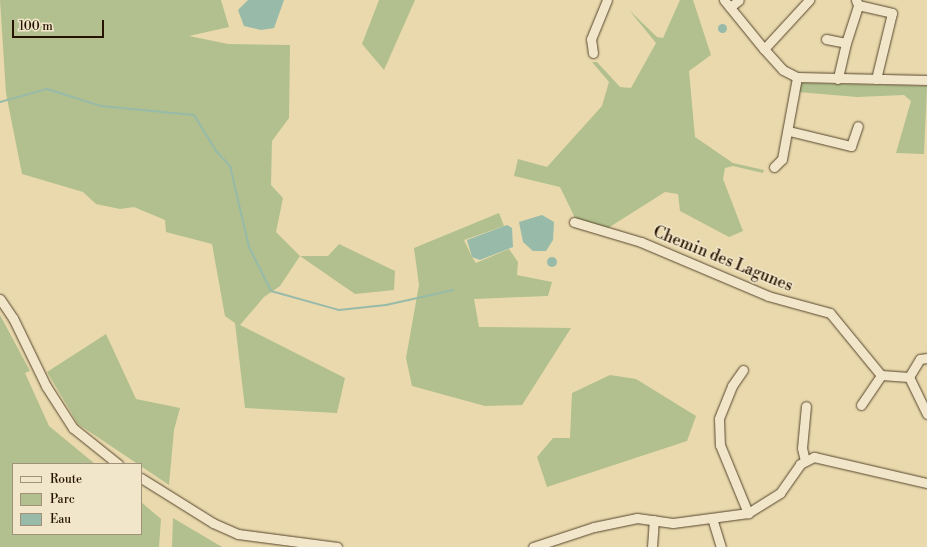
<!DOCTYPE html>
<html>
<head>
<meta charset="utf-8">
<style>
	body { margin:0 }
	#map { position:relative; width:927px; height:547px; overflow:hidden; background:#e9d9ad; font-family:"Libre Bodoni",serif }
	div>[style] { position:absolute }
	.green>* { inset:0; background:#b1c08e }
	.water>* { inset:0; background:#97baa9 }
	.round { border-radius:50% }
	.stream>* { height:2px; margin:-1px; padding:0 1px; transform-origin:1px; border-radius:1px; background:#97baa9 }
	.roads { filter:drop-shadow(0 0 1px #57452c) drop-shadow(0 0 1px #57452c) }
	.minor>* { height:9px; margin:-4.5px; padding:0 4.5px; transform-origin:4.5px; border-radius:4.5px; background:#f1e6ca }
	span { translate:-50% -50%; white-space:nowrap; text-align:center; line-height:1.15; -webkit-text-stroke:3px #f1e6ca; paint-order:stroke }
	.street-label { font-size:16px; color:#261401 }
	.legend { position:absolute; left:12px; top:463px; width:130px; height:72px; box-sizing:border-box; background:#f1e6ca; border:1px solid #a0927a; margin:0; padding:5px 7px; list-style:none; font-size:12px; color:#261401 }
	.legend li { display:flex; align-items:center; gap:8px; height:20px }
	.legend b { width:20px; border:1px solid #a0927a }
	.scale { position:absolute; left:12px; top:20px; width:92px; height:18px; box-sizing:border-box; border:2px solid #261401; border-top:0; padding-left:5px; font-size:12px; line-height:14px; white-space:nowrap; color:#261401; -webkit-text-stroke:3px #f1e6ca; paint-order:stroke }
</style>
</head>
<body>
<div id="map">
	<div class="green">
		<div style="clip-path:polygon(0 0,221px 0,229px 27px,189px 36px,228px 44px,290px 45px,289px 118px,272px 141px,271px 185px,283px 198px,276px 232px,300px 256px,328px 256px,339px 244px,395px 271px,394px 290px,355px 294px,300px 256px,280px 286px,264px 297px,240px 325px,345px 378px,337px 413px,245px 408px,235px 323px,225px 316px,212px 244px,166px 232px,165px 220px,134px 207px,120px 209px,96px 204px,83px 192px,22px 174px,6px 93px)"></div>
		<div style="clip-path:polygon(379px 0,415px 0,384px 70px,362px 44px)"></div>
		<div style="clip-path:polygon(680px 0,693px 0,711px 55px,689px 71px,695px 137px,733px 163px,764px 170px,763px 173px,733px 166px,725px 168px,723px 179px,743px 231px,729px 237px,680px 211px,678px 194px,665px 192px,608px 228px,576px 220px,560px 187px,514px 176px,518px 159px,547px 167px,602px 106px,609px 82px,592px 62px,597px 62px,620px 87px,631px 88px,656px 43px,629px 10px,657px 37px,663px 38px)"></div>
		<div style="clip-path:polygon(802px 83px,927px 86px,924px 154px,896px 153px,911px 101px,904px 95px,857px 97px,798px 92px)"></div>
		<div style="clip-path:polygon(499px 213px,504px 226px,464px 240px,472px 257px,476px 263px,509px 249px,518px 262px,517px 275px,552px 282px,548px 296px,474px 299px,479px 327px,571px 328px,522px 405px,485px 406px,412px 386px,406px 358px,419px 285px,414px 248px)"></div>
		<div style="clip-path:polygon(0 315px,30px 371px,25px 373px,49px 426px,95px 464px,13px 464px,13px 534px,141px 534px,141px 502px,161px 519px,159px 547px,0 547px)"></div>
		<div style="clip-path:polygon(106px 334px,136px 399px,180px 408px,174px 430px,169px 485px,78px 424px,47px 372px)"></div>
		<div style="clip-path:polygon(610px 375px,636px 379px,696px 416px,687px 441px,547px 487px,537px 457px,553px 438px,570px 438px,572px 393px)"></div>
		<div style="clip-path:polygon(173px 518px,222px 547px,172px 547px)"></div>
	</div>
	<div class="water">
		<div style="clip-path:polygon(248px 0,284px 0,274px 28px,261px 30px,244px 26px,238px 10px)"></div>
		<div class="round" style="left:717.5px;top:23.5px;width:9px;height:9px"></div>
		<div style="clip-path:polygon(542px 215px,554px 222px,553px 240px,546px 251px,533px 251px,523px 242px,519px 222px)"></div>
		<div style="clip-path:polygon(507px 225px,512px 228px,513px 247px,480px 260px,472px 257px,467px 240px)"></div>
		<div class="round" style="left:547px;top:257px;width:10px;height:10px"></div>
	</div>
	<div class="stream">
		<div style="left:0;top:102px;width:49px;rotate:-15.5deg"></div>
		<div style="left:47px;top:89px;width:57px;rotate:17.5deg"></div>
		<div style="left:101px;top:106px;width:93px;rotate:5.5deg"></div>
		<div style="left:194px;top:115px;width:42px;rotate:58.6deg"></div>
		<div style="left:216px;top:151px;width:21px;rotate:47deg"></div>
		<div style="left:230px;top:166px;width:83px;rotate:76.8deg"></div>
		<div style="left:249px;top:247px;width:49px;rotate:63.4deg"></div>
		<div style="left:271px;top:291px;width:71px;rotate:15.6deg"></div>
		<div style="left:339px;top:310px;width:47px;rotate:-6.1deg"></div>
		<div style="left:386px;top:305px;width:69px;rotate:-12.6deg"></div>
	</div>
	<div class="roads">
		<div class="minor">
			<div style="left:724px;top:0;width:63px;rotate:50.8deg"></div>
			<div style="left:764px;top:49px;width:28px;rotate:48deg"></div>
			<div style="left:783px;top:70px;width:16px;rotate:27deg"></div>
			<div style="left:797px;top:77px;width:130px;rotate:1.3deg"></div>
			<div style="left:856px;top:0;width:5px;rotate:68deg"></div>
			<div style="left:858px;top:5px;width:35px;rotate:13deg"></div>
			<div style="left:892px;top:13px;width:68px;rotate:103.6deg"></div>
			<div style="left:730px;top:7px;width:11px;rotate:-38deg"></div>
			<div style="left:826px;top:39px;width:20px;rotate:11deg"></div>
			<div style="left:846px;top:43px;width:37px;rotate:103deg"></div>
			<div style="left:846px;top:43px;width:40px;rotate:-72deg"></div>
			<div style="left:764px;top:49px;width:67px;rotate:-47.4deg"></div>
			<div style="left:593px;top:53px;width:14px;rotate:-98deg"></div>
			<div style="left:591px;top:39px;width:42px;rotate:-67.7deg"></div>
			<div style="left:789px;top:131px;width:64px;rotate:13.6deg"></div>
			<div style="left:851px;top:146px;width:21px;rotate:-71deg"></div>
			<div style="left:774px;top:167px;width:11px;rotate:-45deg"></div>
			<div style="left:782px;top:159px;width:83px;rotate:-79.6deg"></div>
			<div style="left:574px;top:222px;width:70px;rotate:16.6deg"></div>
			<div style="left:641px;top:242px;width:138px;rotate:23deg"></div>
			<div style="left:768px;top:296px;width:64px;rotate:15.3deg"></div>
			<div style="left:830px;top:313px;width:80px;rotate:50.6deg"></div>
			<div style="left:0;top:299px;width:23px;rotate:56deg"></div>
			<div style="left:13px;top:318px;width:76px;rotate:64.1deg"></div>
			<div style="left:46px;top:386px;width:50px;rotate:57.3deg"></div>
			<div style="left:73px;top:428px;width:58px;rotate:38.7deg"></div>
			<div style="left:743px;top:370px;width:19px;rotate:125deg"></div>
			<div style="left:732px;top:386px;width:35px;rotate:112deg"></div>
			<div style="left:719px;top:419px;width:26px;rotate:88deg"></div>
			<div style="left:720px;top:445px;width:74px;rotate:67.6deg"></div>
			<div style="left:881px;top:375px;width:28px;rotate:4deg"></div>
			<div style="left:909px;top:377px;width:41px;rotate:64.1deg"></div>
			<div style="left:909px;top:377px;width:21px;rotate:-59deg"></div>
			<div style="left:920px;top:359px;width:7px;rotate:-8deg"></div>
			<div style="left:861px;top:405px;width:36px;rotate:-56deg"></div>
			<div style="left:805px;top:461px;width:13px;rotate:-103deg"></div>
			<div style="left:802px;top:448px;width:42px;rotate:-84.6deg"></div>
			<div style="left:141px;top:478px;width:85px;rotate:32deg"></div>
			<div style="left:213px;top:523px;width:27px;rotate:24deg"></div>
			<div style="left:238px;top:534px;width:100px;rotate:7.5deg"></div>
			<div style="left:712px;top:518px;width:30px;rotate:73deg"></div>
			<div style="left:533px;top:547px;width:64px;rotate:-18.2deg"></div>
			<div style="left:594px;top:527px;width:44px;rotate:-11.8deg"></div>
			<div style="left:637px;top:518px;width:36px;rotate:8deg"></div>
			<div style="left:673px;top:523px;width:76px;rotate:-7.6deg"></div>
			<div style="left:748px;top:513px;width:38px;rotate:-32deg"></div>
			<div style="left:780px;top:493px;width:35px;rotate:-55deg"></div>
			<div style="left:800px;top:464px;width:16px;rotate:-27deg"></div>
			<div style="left:814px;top:457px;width:116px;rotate:13deg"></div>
			<div style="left:652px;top:547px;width:27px;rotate:-86deg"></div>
		</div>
	</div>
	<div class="street-label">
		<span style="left:723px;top:259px;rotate:22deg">Chemin des Lagunes</span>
	</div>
	<ul class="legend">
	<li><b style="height:5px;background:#f1e6ca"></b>Route</li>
	<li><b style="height:11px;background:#b1c08e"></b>Parc</li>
	<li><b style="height:11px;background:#97baa9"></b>Eau</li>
	</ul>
	<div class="scale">100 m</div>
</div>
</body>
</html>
